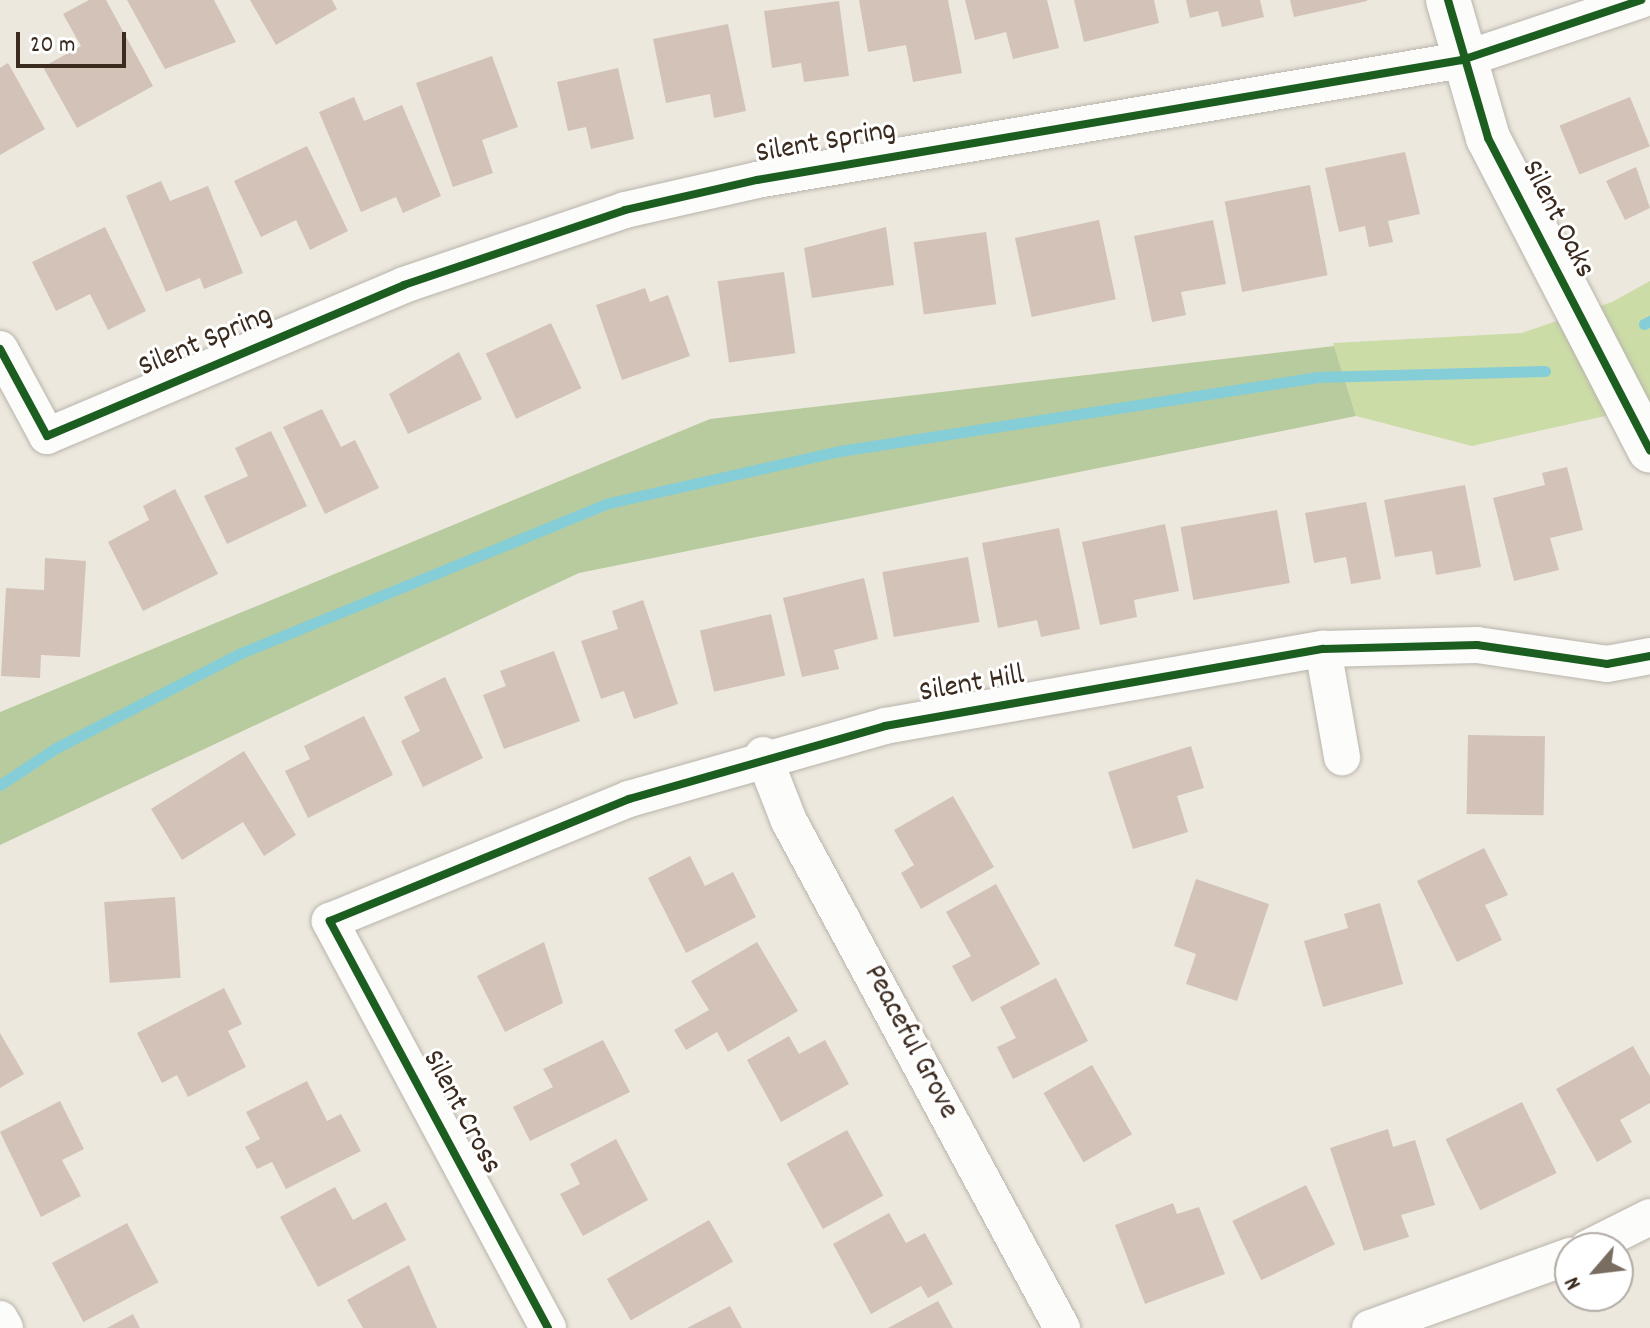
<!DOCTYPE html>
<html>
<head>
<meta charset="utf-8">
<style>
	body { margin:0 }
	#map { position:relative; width:1650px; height:1328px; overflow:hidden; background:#ede8dd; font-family:Dekko,sans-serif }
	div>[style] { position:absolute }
	.green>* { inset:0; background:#cbdca7 }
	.forest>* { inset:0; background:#b8cb9e }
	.stream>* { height:11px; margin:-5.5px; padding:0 5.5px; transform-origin:5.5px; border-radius:5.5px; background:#85cdd7 }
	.building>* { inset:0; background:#d2c2b8; transform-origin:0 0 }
	.roads { filter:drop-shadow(0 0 2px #b9b4ac) drop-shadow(0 0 2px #b9b4ac) }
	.street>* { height:36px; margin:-18px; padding:0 18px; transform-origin:18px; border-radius:18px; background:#fcfcfa }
	.secondary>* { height:44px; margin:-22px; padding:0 22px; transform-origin:22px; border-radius:22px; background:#fcfcfa }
	.cycleway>* { height:8px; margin:-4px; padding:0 4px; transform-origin:4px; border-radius:4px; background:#1b5e20 }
	span { translate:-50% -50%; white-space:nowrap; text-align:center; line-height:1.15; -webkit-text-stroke:6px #fff; paint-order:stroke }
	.street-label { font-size:30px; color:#3b2a1e }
	.north { position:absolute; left:1554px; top:1232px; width:80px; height:80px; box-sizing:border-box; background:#fff; border:2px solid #b1aaa5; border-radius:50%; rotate:242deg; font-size:22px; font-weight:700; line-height:32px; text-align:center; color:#3b2a1e }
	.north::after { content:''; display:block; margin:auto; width:28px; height:36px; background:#796c61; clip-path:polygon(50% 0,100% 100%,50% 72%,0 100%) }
	.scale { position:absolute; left:16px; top:32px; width:110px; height:36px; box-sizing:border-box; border:4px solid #3b2a1e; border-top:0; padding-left:10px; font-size:24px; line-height:28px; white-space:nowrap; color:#3b2a1e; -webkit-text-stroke:6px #fff; paint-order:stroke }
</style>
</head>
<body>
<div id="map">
	<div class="green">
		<div style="clip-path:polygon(1650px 281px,1650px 406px,1472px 446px,1356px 416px,1333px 343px,1522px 333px,1612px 302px)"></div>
	</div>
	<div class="forest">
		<div style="clip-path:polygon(1334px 346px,1356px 416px,579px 573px,0 845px,0 712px,710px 419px)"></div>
	</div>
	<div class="stream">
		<div style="left:1644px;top:324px;width:7px;rotate:-27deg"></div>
		<div style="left:0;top:785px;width:67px;rotate:-33.5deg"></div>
		<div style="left:56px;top:748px;width:208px;rotate:-27.2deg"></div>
		<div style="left:241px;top:653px;width:397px;rotate:-22.2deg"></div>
		<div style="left:609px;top:503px;width:237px;rotate:-12.7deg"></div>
		<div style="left:840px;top:451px;width:482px;rotate:-8.8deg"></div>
		<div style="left:1316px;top:377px;width:229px;rotate:-1.5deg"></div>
	</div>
	<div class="building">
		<div style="clip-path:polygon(89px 0,106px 0,153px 86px,77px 128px,43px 67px,81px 46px,63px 14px)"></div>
		<div style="clip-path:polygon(127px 0,214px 0,236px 42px,165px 69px)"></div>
		<div style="clip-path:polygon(250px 0,332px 0,337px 9px,276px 45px)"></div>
		<div style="clip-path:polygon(859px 0,948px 0,962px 73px,913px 82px,906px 45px,868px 52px)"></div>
		<div style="clip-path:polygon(965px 0,1047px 0,1059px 48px,1013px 59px,1006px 32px,975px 40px)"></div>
		<div style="clip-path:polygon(1074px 0,1154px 0,1159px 23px,1084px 42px)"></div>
		<div style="clip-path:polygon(1186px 0,1260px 0,1264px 17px,1222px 27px,1218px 11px,1190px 18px)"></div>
		<div style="clip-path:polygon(1290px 0,1367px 0,1367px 1px,1294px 17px)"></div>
		<div style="clip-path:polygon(839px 1px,849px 76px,804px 82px,801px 63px,772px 68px,764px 11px)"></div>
		<div style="clip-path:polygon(728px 24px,746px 111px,714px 118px,710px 94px,666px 103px,653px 39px)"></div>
		<div style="clip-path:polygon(492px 56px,518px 127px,482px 140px,493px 173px,453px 187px,416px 83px)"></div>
		<div style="clip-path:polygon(8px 63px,45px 129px,0 155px,0 68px)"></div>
		<div style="clip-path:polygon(618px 68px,634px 139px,591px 149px,586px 127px,568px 131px,557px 82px)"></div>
		<div style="clip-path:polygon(354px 97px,364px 121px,402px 105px,441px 196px,403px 213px,396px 197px,361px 212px,319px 112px)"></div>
		<div style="left:1630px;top:97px;width:53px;height:76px;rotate:68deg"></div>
		<div style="clip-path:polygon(307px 146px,348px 231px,310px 250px,296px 220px,261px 237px,234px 181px)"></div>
		<div style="clip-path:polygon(1405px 152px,1420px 214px,1388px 221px,1393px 242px,1369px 247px,1365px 226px,1339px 232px,1325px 168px)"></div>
		<div style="clip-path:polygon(1636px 167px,1650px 208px,1625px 220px,1606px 181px)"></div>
		<div style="clip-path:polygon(161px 181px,170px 201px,208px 186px,243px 273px,204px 289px,200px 278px,166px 292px,126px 196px)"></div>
		<div style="left:1310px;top:185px;width:92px;height:87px;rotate:79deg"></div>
		<div style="left:1099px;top:220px;width:81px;height:86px;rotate:78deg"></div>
		<div style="clip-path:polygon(1213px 220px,1226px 284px,1181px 292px,1186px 315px,1152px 322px,1134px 236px)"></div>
		<div style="clip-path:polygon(105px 227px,146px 311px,108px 330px,90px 294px,56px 311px,32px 262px)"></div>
		<div style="clip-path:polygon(886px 227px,894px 285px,812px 298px,804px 248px)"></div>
		<div style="left:986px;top:232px;width:73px;height:73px;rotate:82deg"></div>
		<div style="left:784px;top:272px;width:82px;height:67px;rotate:82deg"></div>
		<div style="clip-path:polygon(645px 288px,650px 302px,668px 295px,690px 356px,622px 380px,596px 305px)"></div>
		<div style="left:551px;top:323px;width:72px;height:72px;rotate:65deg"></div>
		<div style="clip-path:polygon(459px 352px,482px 399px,408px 434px,389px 394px)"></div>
		<div style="clip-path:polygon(322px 409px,341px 447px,355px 440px,379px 488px,325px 514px,283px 427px)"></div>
		<div style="clip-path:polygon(271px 431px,307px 506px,227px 544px,204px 496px,248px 476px,235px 448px)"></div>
		<div style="clip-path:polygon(1567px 467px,1583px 530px,1550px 538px,1559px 570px,1514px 581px,1493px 498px,1545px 485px,1542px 473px)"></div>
		<div style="clip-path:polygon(1465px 485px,1481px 567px,1436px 575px,1432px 551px,1395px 557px,1384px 500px)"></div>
		<div style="clip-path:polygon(175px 489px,218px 574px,143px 611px,108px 542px,149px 520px,143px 506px)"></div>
		<div style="clip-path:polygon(1366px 502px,1381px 579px,1351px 584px,1346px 557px,1314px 563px,1305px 513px)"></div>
		<div style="left:1277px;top:510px;width:74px;height:98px;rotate:80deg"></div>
		<div style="clip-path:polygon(1165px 524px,1179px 591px,1134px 600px,1137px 617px,1100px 625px,1082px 542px)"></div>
		<div style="clip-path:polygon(1059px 528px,1080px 629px,1041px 637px,1037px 620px,998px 628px,982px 543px)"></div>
		<div style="left:968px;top:557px;width:66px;height:87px;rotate:80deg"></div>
		<div style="clip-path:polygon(45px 558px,86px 561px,80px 657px,41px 655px,40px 678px,1px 676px,6px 588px,44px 590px)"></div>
		<div style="clip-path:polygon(864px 578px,878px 639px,834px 650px,839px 669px,802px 677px,783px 598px)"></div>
		<div style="clip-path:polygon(643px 600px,678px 704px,634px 719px,624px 691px,601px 699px,581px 641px,618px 629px,612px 611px)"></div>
		<div style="left:771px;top:614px;width:63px;height:73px;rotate:77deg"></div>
		<div style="clip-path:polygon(554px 651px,580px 721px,504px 749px,483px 695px,506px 686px,500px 671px)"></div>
		<div style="clip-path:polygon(445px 677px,483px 758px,423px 787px,401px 741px,420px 731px,404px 697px)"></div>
		<div style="clip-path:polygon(364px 716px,393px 775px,308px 818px,285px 771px,310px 759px,304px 746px)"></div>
		<div style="left:1468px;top:735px;width:77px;height:79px;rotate:1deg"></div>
		<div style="clip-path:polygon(1191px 746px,1204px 788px,1177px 796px,1188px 832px,1133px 849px,1108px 772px)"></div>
		<div style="clip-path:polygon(244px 751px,296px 835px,264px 856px,243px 822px,182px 860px,151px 809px)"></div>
		<div style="clip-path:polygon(953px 796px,994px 867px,921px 909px,901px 873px,914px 865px,894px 830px)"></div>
		<div style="clip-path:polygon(1484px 848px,1508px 895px,1485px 905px,1502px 940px,1457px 962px,1417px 881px)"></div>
		<div style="clip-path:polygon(690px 856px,705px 886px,733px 872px,756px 917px,686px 953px,648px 878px)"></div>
		<div style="clip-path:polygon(1196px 879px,1269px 904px,1237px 1001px,1186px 984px,1196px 954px,1174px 946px)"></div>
		<div style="clip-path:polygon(996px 884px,1040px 964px,972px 1002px,952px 966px,971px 956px,946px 912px)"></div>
		<div style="left:175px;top:897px;width:81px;height:71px;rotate:86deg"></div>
		<div style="clip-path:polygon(1380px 903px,1403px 984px,1323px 1007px,1304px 941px,1348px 928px,1344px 914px)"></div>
		<div style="clip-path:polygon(544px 942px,563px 1003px,505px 1032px,477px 976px)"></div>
		<div style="clip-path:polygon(757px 942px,798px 1011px,728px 1052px,717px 1032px,686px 1050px,674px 1030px,709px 1010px,691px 981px)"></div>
		<div style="clip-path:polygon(1056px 978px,1088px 1041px,1013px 1079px,997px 1047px,1016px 1038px,1000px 1007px)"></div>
		<div style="clip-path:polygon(224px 988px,242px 1024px,228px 1031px,246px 1067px,188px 1097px,177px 1075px,162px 1083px,137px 1033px)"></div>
		<div style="clip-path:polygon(0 1033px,24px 1074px,0 1088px)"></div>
		<div style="clip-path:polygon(789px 1036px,799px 1054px,825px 1040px,849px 1084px,781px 1122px,747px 1060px)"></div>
		<div style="clip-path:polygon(603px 1040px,630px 1092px,530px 1141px,513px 1107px,553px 1087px,543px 1069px)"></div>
		<div style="clip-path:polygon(1633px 1046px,1650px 1076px,1650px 1103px,1620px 1120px,1632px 1142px,1597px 1162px,1556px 1089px)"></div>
		<div style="left:1092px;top:1065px;width:80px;height:56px;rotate:60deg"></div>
		<div style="clip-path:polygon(307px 1081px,327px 1121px,341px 1114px,361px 1151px,286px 1189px,272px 1162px,257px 1169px,245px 1147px,260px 1139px,246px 1112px)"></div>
		<div style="clip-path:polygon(60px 1101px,84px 1149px,62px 1160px,81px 1196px,41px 1217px,0 1132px)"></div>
		<div style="left:1522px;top:1102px;width:79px;height:85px;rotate:64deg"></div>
		<div style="clip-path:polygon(1388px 1129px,1393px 1147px,1415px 1140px,1435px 1205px,1401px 1215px,1409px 1237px,1364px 1251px,1330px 1148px)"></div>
		<div style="left:847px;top:1130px;width:75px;height:69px;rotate:61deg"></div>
		<div style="clip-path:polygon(616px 1139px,648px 1200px,583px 1236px,560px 1194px,580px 1184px,570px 1164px)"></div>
		<div style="left:1306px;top:1185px;width:66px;height:82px;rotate:64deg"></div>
		<div style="clip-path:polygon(335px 1187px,353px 1220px,386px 1202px,406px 1240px,318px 1287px,280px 1217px)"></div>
		<div style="clip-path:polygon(1173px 1203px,1177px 1214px,1199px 1207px,1225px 1274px,1145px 1304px,1115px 1225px)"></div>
		<div style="clip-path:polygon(889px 1213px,906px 1243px,925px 1233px,953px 1284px,928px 1298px,921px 1286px,871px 1314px,833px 1244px)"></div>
		<div style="left:709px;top:1220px;width:48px;height:118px;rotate:60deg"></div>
		<div style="left:127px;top:1223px;width:67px;height:85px;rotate:62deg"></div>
		<div style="clip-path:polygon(409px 1265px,437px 1328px,363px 1328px,347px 1300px)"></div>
		<div style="clip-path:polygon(938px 1301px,953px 1328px,888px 1328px)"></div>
		<div style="clip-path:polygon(730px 1306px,742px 1328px,687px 1328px)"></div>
		<div style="clip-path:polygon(133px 1314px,140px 1328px,107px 1328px)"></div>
	</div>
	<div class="roads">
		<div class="street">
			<div style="left:0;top:349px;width:99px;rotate:61.6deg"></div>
			<div style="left:47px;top:436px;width:388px;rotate:-22.9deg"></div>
			<div style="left:404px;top:285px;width:233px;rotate:-18.7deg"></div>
			<div style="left:625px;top:210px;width:135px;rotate:-12.8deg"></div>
			<div style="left:757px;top:180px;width:715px;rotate:-9.66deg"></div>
			<div style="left:1462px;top:60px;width:189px;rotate:-18.5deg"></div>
			<div style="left:1323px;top:649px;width:110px;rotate:80deg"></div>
			<div style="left:763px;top:755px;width:71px;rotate:68.5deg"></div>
			<div style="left:789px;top:821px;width:576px;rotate:61.7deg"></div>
			<div style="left:1588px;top:1248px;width:69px;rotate:-26.6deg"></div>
			<div style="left:0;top:1319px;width:10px;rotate:61deg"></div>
			<div style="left:548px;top:1328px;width:462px;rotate:-118.2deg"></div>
			<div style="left:330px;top:921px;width:323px;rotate:-22.2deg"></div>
			<div style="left:629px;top:799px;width:266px;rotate:-15.9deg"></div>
			<div style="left:885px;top:726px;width:445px;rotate:-10deg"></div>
			<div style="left:1323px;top:649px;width:154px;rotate:-1.5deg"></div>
			<div style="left:1477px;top:645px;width:131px;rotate:8.3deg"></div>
			<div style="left:1607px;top:664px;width:44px;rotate:-10.5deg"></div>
			<div style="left:1370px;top:1328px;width:213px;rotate:-19.8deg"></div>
		</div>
		<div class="secondary">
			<div style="left:1448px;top:0;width:144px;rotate:73.8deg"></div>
			<div style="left:1488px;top:138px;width:352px;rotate:62.6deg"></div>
		</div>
	</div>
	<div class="cycleway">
		<div style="left:1448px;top:0;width:144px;rotate:73.8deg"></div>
		<div style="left:1488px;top:138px;width:352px;rotate:62.6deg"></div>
		<div style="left:0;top:349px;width:99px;rotate:61.6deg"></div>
		<div style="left:47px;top:436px;width:388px;rotate:-22.9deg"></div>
		<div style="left:404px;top:285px;width:233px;rotate:-18.7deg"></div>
		<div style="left:625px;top:210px;width:135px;rotate:-12.8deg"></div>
		<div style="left:757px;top:180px;width:715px;rotate:-9.66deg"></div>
		<div style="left:1462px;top:60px;width:189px;rotate:-18.5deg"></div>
		<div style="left:548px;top:1328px;width:462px;rotate:-118.2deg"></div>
		<div style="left:330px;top:921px;width:323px;rotate:-22.2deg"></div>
		<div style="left:629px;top:799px;width:266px;rotate:-15.9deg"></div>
		<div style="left:885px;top:726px;width:445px;rotate:-10deg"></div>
		<div style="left:1323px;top:649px;width:154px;rotate:-1.5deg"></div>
		<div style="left:1477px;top:645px;width:131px;rotate:8.3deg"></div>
		<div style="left:1607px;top:664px;width:44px;rotate:-10.5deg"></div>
	</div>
	<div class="street-label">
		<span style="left:826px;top:144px;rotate:-10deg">Silent Spring</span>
		<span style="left:1556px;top:220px;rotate:63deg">Silent Oaks</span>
		<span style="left:206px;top:343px;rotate:-23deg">Silent Spring</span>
		<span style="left:972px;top:686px;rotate:-10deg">Silent Hill</span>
		<span style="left:909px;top:1043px;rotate:62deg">Peaceful Grove</span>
		<span style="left:460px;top:1113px;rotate:62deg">Silent Cross</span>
	</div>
	<div class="north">N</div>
	<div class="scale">20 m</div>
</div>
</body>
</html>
